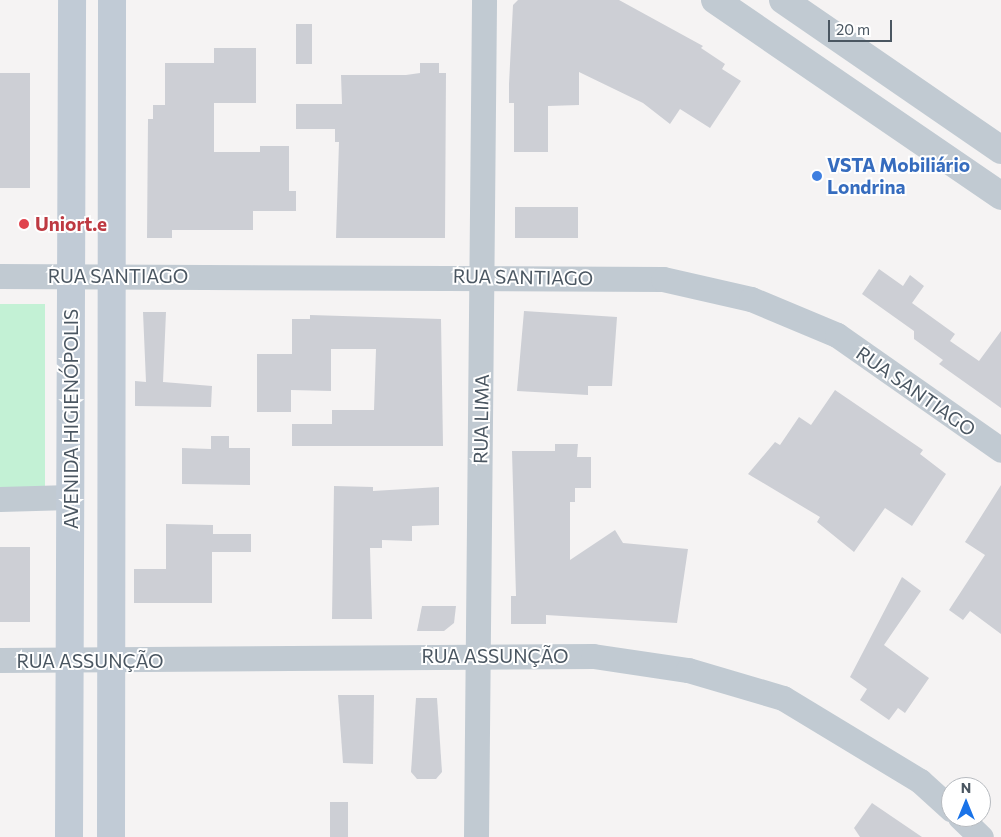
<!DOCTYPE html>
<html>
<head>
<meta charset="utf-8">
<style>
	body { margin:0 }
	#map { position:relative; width:1001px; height:837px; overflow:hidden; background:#f5f3f3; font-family:Commissioner,sans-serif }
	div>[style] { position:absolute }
	.green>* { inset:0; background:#c3f1d5; transform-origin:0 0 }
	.building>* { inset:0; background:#cdcfd5; transform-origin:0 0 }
	.minor>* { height:25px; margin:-12.5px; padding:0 12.5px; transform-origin:12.5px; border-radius:12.5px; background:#c1cad2 }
	.tertiary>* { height:28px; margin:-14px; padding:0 14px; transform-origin:14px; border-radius:14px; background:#c1cad2 }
	.secondary>* { height:28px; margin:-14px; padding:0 14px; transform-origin:14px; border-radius:14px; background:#c1cbd6 }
	.dots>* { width:14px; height:14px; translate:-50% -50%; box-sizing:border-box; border:2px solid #fff; border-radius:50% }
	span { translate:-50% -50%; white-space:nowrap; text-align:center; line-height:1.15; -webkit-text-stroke:4px #fff; paint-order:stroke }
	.shop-label { font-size:19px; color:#366cbe; font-weight:700 }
	.left { translate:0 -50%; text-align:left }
	.health-label { font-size:19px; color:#be3a42; font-weight:700 }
	.street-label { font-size:19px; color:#4a5661 }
	.north { position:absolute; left:941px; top:777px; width:50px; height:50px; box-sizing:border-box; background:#fff; border:1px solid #b7bbc0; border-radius:50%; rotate:0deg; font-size:14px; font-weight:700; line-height:20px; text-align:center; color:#4a5661 }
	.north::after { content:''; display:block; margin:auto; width:18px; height:22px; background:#1a73e8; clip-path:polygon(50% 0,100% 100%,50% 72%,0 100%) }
	.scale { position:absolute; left:828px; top:20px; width:64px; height:22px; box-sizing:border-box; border:2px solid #4a5661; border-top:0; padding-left:6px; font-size:15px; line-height:18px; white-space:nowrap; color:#4a5661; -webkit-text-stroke:4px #fff; paint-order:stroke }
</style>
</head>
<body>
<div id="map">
	<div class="green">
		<div style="left:0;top:304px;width:45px;height:186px"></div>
	</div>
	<div class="building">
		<div style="clip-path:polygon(518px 0,619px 0,703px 46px,701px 48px,725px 64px,722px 69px,741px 81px,710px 128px,680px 109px,670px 124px,643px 103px,579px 72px,579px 105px,548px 106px,548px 152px,514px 152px,514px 103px,509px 103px,509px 84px,513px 5px)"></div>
		<div style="left:296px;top:24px;width:16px;height:40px"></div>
		<div style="clip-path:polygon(214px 48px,256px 48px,256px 103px,214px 103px,214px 152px,260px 152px,260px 146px,289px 146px,289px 191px,296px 191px,296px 211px,253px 211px,253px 230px,172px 230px,172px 238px,147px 238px,148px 119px,153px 119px,153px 105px,165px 105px,165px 63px,214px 63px)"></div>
		<div style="clip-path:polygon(420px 63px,439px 63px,439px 73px,446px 73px,445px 238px,336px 238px,339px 142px,335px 142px,335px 129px,296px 129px,296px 104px,342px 104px,341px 75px,406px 75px,420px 73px)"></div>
		<div style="left:0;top:73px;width:30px;height:115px"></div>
		<div style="left:515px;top:207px;width:63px;height:31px"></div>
		<div style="clip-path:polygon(879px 269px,903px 286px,910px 275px,924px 286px,912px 303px,955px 334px,950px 341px,979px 361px,1001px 331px,1001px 408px,939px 364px,943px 360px,914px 339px,914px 331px,862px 294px)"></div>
		<div style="clip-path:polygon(524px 311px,617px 317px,612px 386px,588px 386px,588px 395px,517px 391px)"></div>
		<div style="clip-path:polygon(143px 312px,166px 312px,163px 382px,212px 386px,211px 407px,135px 406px,135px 381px,146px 382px)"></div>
		<div style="clip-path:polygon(310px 315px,441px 319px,443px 446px,292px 446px,292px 424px,332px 424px,332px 410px,374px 410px,376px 349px,331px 349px,331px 391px,291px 390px,291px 412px,257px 412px,257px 354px,292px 354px,292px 319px,310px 319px)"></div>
		<div style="clip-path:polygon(835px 390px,923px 450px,920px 454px,946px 474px,912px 526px,885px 508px,854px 552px,817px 522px,820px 517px,748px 474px,775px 442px,780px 445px,799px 417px,811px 425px)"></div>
		<div style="clip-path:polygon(211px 436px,229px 436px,229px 448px,250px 448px,250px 485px,182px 484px,182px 448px,211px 449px)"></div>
		<div style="clip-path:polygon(555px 444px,578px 444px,577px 457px,591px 457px,591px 488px,575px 488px,575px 502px,570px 502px,570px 560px,615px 530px,623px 543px,688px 549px,677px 623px,546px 615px,546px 624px,511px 624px,511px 596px,516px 596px,512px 451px,555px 451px)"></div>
		<div style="clip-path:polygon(1001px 485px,1001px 634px,970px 611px,963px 620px,949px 610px,985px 555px,965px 542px)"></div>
		<div style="clip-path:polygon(334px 486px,373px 487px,373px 491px,439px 487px,439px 525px,412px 526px,412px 541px,382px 540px,382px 548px,370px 548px,372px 619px,332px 619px)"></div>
		<div style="clip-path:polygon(166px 524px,213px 525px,213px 534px,251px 534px,251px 552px,212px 552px,212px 603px,134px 603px,134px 569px,166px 569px)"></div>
		<div style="left:0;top:547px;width:30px;height:75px"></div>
		<div style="clip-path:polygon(902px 577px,921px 591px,884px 645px,929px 678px,905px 713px,898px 708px,889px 720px,860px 700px,867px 689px,850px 677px)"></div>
		<div style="clip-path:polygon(422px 606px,456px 606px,454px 623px,444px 631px,417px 631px)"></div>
		<div style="clip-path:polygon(338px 695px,374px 695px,373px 764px,343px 763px)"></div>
		<div style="clip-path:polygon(416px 698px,437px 698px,442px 772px,436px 779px,417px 779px,411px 772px)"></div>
		<div style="left:330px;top:802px;width:18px;height:35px"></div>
		<div style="clip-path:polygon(872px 803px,922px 837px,860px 837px,854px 828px)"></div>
	</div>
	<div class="minor">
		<div style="left:0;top:276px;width:663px;rotate:0.26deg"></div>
		<div style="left:663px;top:279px;width:90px;rotate:12.8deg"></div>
		<div style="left:751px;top:299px;width:93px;rotate:22.7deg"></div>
		<div style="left:837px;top:335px;width:200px;rotate:35deg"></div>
		<div style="left:0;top:499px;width:70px;rotate:-1.6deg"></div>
		<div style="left:0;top:660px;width:593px;rotate:-0.39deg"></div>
		<div style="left:593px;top:656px;width:96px;rotate:8.4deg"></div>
		<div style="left:688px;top:670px;width:99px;rotate:16.4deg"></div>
		<div style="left:783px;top:698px;width:160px;rotate:31.2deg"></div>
		<div style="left:920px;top:781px;width:42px;rotate:42.1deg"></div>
		<div style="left:960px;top:817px;width:29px;rotate:44deg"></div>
		<div style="left:476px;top:837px;width:837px;rotate:-89.45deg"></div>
	</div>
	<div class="tertiary">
		<div style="left:715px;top:0;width:347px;rotate:34.4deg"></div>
		<div style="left:783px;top:0;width:265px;rotate:34.5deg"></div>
	</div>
	<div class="secondary">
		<div style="left:69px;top:837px;width:837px;rotate:-89.79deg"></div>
		<div style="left:111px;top:837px;width:837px;rotate:-89.93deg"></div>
	</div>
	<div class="dots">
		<div style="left:817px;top:176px;background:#3f7fe0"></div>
		<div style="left:24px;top:224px;background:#e0444e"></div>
	</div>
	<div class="shop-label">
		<span class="left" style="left:827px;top:176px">VSTA Mobiliário<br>Londrina</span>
	</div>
	<div class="health-label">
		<span class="left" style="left:35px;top:224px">Uniort.e</span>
	</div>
	<div class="street-label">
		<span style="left:118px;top:276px">RUA SANTIAGO</span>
		<span style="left:523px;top:277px;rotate:1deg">RUA SANTIAGO</span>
		<span style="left:916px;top:391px;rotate:35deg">RUA SANTIAGO</span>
		<span style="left:71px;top:419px;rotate:-90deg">AVENIDA HIGIENÓPOLIS</span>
		<span style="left:481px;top:419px;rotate:-89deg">RUA LIMA</span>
		<span style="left:495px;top:656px">RUA ASSUNÇÃO</span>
		<span style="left:90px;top:661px">RUA ASSUNÇÃO</span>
	</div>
	<div class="north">N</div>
	<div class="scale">20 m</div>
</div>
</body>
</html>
